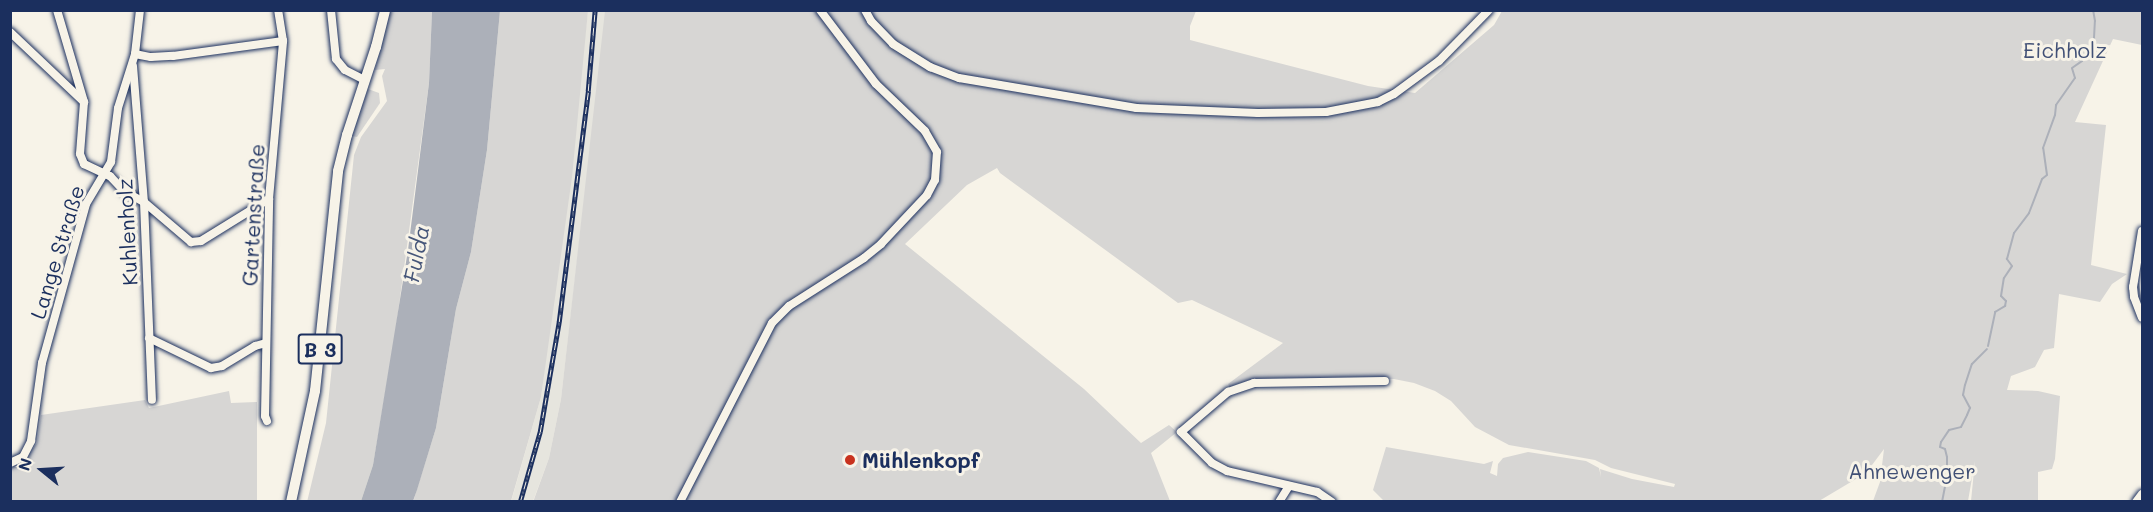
<!DOCTYPE html>
<html>
<head>
<meta charset="utf-8">
<style>
	body { margin:0 }
	#map { position:relative; width:2153px; height:512px; overflow:hidden; background:#f7f3e8; font-family:Mali,sans-serif }
	div>[style] { position:absolute }
	.built>* { inset:0; background:#e6e5de }
	.green>* { inset:0; background:#d7d6d4 }
	.water>* { inset:0; background:#acb0b9 }
	.stream>* { height:2px; margin:-1px; padding:0 1px; transform-origin:1px; border-radius:1px; background:#acb0b9 }
	.roads { filter:drop-shadow(0 0 2px #1b2f5e) drop-shadow(0 0 2px #1b2f5e) }
	.minor>* { height:8px; margin:-4px; padding:0 4px; transform-origin:4px; border-radius:4px; background:#f7f3e8 }
	.major>* { height:10px; margin:-5px; padding:0 5px; transform-origin:5px; border-radius:5px; background:#f7f3e8 }
	.rail>* { height:4.5px; margin-top:-2.25px; transform-origin:0; background:repeating-linear-gradient(90deg,#f7f3e8 0 7px,#1b2f5e 0 14px); box-sizing:border-box; border-block:2px solid #1b2f5e }
	.dots>* { width:16px; height:16px; translate:-50% -50%; box-sizing:border-box; border:3px solid #f7f3e8; border-radius:50% }
	span { translate:-50% -50%; white-space:nowrap; text-align:center; line-height:1.15; -webkit-text-stroke:6px #f7f3e8; paint-order:stroke }
	.shield-label span { padding:2px 4px; background:#f7f3e8; border:2px solid; border-radius:4px; -webkit-text-stroke-width:0 }
	.shield-label { font-size:20px; color:#1b2f5e; font-weight:700 }
	.park-label { font-size:21px; color:#415076 }
	.street-label { font-size:21px; color:#1b2f5e }
	.poi-label { font-size:21px; color:#1b2f5e; font-weight:700 }
	.left { translate:0 -50%; text-align:left }
	.water-label { font-size:22px; color:#465679; font-style:italic }
	.frame { position:absolute; inset:0; border:12px solid #1b2f5e; pointer-events:none }
	.north { position:absolute; left:12px; top:440px; width:60px; height:60px; -webkit-text-stroke:4px #f7f3e8; paint-order:stroke; rotate:288deg; font-size:16px; font-weight:700; line-height:24px; text-align:center; color:#1b2f5e }
	.north::after { content:''; display:block; margin:auto; width:21px; height:27px; background:#1b2f5e; clip-path:polygon(50% 0,100% 100%,50% 72%,0 100%) }
</style>
</head>
<body>
<div id="map">
	<div class="built">
		<div style="clip-path:polygon(588px 11px,605px 11px,605px 21px,561px 399px,549px 458px,533px 501px,511px 502px,541px 397px)"></div>
	</div>
	<div class="green">
		<div style="clip-path:polygon(390px 11px,432px 11px,429px 83px,395px 335px,373px 465px,361px 501px,307px 502px,326px 423px,354px 155px,361px 137px,387px 101px,382px 76px,385px 69px,375px 70px)"></div>
		<div style="clip-path:polygon(500px 11px,588px 11px,572px 177px,541px 397px,511px 501px,413px 502px,436px 428px,456px 309px,471px 252px,487px 150px)"></div>
		<div style="clip-path:polygon(605px 11px,1196px 11px,1190px 26px,1190px 40px,1368px 86px,1415px 93px,1494px 25px,1502px 11px,2142px 11px,2142px 45px,2113px 39px,2075px 122px,2106px 125px,2091px 265px,2127px 274px,2112px 284px,2100px 302px,2059px 294px,2054px 348px,2044px 350px,2035px 367px,2011px 376px,2007px 390px,2038px 391px,2060px 396px,2055px 459px,2052px 469px,2038px 472px,2038px 501px,1971px 501px,1975px 461px,1968px 501px,1873px 501px,1880px 482px,1884px 449px,1866px 473px,1819px 501px,1384px 501px,1373px 490px,1386px 447px,1484px 464px,1493px 461px,1490px 473px,1497px 476px,1498px 464px,1503px 458px,1528px 452px,1586px 461px,1599px 468px,1601px 477px,1600px 469px,1632px 479px,1674px 487px,1675px 484px,1611px 468px,1595px 460px,1509px 445px,1475px 427px,1451px 401px,1435px 391px,1414px 383px,1394px 379px,1347px 378px,1249px 380px,1230px 387px,1228px 384px,1283px 343px,1192px 300px,1178px 303px,1000px 173px,997px 168px,967px 185px,905px 244px,1084px 389px,1141px 443px,1169px 425px,1177px 432px,1151px 453px,1170px 501px,533px 502px,549px 458px,561px 399px)"></div>
		<div style="clip-path:polygon(368px 89px,379px 93px,380px 103px,357px 137px,352px 136px)"></div>
		<div style="clip-path:polygon(229px 391px,231px 403px,257px 402px,257px 501px,11px 501px,10px 469px,27px 457px,37px 443px,41px 415px,145px 400px,149px 408px)"></div>
	</div>
	<div class="water">
		<div style="clip-path:polygon(432px 11px,500px 11px,487px 150px,471px 252px,456px 309px,436px 428px,417px 490px,413px 501px,361px 501px,373px 465px,408px 250px,429px 83px)"></div>
	</div>
	<div class="stream">
		<div style="left:2138px;top:284px;width:22px;rotate:80deg"></div>
		<div style="left:1988px;top:346px;width:35px;rotate:-78deg"></div>
		<div style="left:1995px;top:312px;width:12px;rotate:-31deg"></div>
		<div style="left:2005px;top:306px;width:5px;rotate:-79deg"></div>
		<div style="left:2006px;top:301px;width:7px;rotate:-135deg"></div>
		<div style="left:2001px;top:296px;width:18px;rotate:-81deg"></div>
		<div style="left:2004px;top:278px;width:14px;rotate:-56deg"></div>
		<div style="left:2012px;top:266px;width:9px;rotate:-126deg"></div>
		<div style="left:2007px;top:259px;width:27px;rotate:-75deg"></div>
		<div style="left:2014px;top:233px;width:25px;rotate:-53deg"></div>
		<div style="left:2029px;top:213px;width:36px;rotate:-69deg"></div>
		<div style="left:2042px;top:179px;width:6px;rotate:-39deg"></div>
		<div style="left:2047px;top:175px;width:27px;rotate:-98deg"></div>
		<div style="left:2043px;top:148px;width:35px;rotate:-70deg"></div>
		<div style="left:2055px;top:115px;width:10px;rotate:-84deg"></div>
		<div style="left:2056px;top:105px;width:33px;rotate:-55deg"></div>
		<div style="left:2075px;top:78px;width:10px;rotate:-107deg"></div>
		<div style="left:2072px;top:68px;width:12px;rotate:-35deg"></div>
		<div style="left:2082px;top:61px;width:26px;rotate:-62deg"></div>
		<div style="left:2094px;top:38px;width:17px;rotate:-87deg"></div>
		<div style="left:2095px;top:21px;width:11px;rotate:-100deg"></div>
		<div style="left:1942px;top:502px;width:25px;rotate:-79deg"></div>
		<div style="left:1947px;top:477px;width:20px;rotate:-90deg"></div>
		<div style="left:1947px;top:457px;width:8px;rotate:-104deg"></div>
		<div style="left:1945px;top:449px;width:5px;rotate:-158deg"></div>
		<div style="left:1940px;top:447px;width:5px;rotate:-79deg"></div>
		<div style="left:1941px;top:442px;width:14px;rotate:-56deg"></div>
		<div style="left:1949px;top:430px;width:12px;rotate:-14deg"></div>
		<div style="left:1961px;top:427px;width:13px;rotate:-63deg"></div>
		<div style="left:1967px;top:415px;width:8px;rotate:-67deg"></div>
		<div style="left:1970px;top:408px;width:15px;rotate:-118deg"></div>
		<div style="left:1963px;top:395px;width:10px;rotate:-79deg"></div>
		<div style="left:1965px;top:385px;width:22px;rotate:-72deg"></div>
		<div style="left:1972px;top:364px;width:21px;rotate:-45deg"></div>
	</div>
	<div class="roads">
		<div class="minor">
			<div style="left:57px;top:10px;width:96px;rotate:73.6deg"></div>
			<div style="left:84px;top:102px;width:52px;rotate:94.4deg"></div>
			<div style="left:80px;top:154px;width:11px;rotate:68deg"></div>
			<div style="left:84px;top:164px;width:29px;rotate:25deg"></div>
			<div style="left:110px;top:176px;width:21px;rotate:47deg"></div>
			<div style="left:124px;top:191px;width:23px;rotate:29deg"></div>
			<div style="left:144px;top:202px;width:62px;rotate:40.4deg"></div>
			<div style="left:191px;top:242px;width:10px;rotate:-6deg"></div>
			<div style="left:201px;top:241px;width:80px;rotate:-31.7deg"></div>
			<div style="left:331px;top:10px;width:49px;rotate:84.2deg"></div>
			<div style="left:336px;top:59px;width:14px;rotate:51deg"></div>
			<div style="left:345px;top:70px;width:22px;rotate:27deg"></div>
			<div style="left:865px;top:10px;width:13px;rotate:61deg"></div>
			<div style="left:871px;top:21px;width:32px;rotate:46deg"></div>
			<div style="left:893px;top:44px;width:44px;rotate:31.9deg"></div>
			<div style="left:930px;top:67px;width:31px;rotate:21deg"></div>
			<div style="left:959px;top:78px;width:180px;rotate:9.6deg"></div>
			<div style="left:1136px;top:108px;width:122px;rotate:2.3deg"></div>
			<div style="left:1258px;top:113px;width:68px;rotate:-0.8deg"></div>
			<div style="left:1326px;top:112px;width:53px;rotate:-10.9deg"></div>
			<div style="left:1378px;top:102px;width:18px;rotate:-27deg"></div>
			<div style="left:1394px;top:94px;width:56px;rotate:-36.3deg"></div>
			<div style="left:1439px;top:61px;width:71px;rotate:-45.6deg"></div>
			<div style="left:10px;top:32px;width:102px;rotate:43.4deg"></div>
			<div style="left:135px;top:54px;width:16px;rotate:11deg"></div>
			<div style="left:151px;top:57px;width:22px;rotate:-3deg"></div>
			<div style="left:173px;top:56px;width:111px;rotate:-7.8deg"></div>
			<div style="left:133px;top:66px;width:136px;rotate:85.4deg"></div>
			<div style="left:144px;top:202px;width:198px;rotate:87.7deg"></div>
			<div style="left:2142px;top:231px;width:57px;rotate:99.1deg"></div>
			<div style="left:2133px;top:287px;width:10px;rotate:84deg"></div>
			<div style="left:2134px;top:297px;width:22px;rotate:69deg"></div>
			<div style="left:149px;top:338px;width:69px;rotate:25.8deg"></div>
			<div style="left:211px;top:368px;width:11px;rotate:-10deg"></div>
			<div style="left:222px;top:366px;width:39px;rotate:-31deg"></div>
			<div style="left:255px;top:346px;width:11px;rotate:-15deg"></div>
			<div style="left:267px;top:421px;width:5px;rotate:-112deg"></div>
			<div style="left:265px;top:416px;width:217px;rotate:-88.9deg"></div>
			<div style="left:269px;top:199px;width:159px;rotate:-84.9deg"></div>
			<div style="left:283px;top:41px;width:31px;rotate:-99deg"></div>
			<div style="left:10px;top:463px;width:14px;rotate:-25deg"></div>
			<div style="left:23px;top:457px;width:18px;rotate:-63deg"></div>
			<div style="left:31px;top:441px;width:79px;rotate:-82deg"></div>
			<div style="left:42px;top:363px;width:165px;rotate:-74.5deg"></div>
			<div style="left:86px;top:204px;width:49px;rotate:-59.2deg"></div>
			<div style="left:111px;top:162px;width:54px;rotate:-82.6deg"></div>
			<div style="left:118px;top:108px;width:57px;rotate:-72.5deg"></div>
			<div style="left:135px;top:54px;width:44px;rotate:-83.5deg"></div>
			<div style="left:680px;top:502px;width:201px;rotate:-62.8deg"></div>
			<div style="left:772px;top:323px;width:24px;rotate:-45deg"></div>
			<div style="left:789px;top:306px;width:89px;rotate:-32.6deg"></div>
			<div style="left:864px;top:258px;width:22px;rotate:-39deg"></div>
			<div style="left:881px;top:244px;width:67px;rotate:-46.8deg"></div>
			<div style="left:927px;top:195px;width:17px;rotate:-62deg"></div>
			<div style="left:935px;top:180px;width:28px;rotate:-86deg"></div>
			<div style="left:937px;top:152px;width:24px;rotate:-120deg"></div>
			<div style="left:925px;top:131px;width:68px;rotate:-136.2deg"></div>
			<div style="left:876px;top:84px;width:93px;rotate:-127.1deg"></div>
			<div style="left:1279px;top:502px;width:19px;rotate:-58deg"></div>
			<div style="left:1332px;top:502px;width:18px;rotate:-146deg"></div>
			<div style="left:1317px;top:492px;width:92px;rotate:-166.9deg"></div>
			<div style="left:1227px;top:471px;width:17px;rotate:-152deg"></div>
			<div style="left:1212px;top:463px;width:44px;rotate:-135deg"></div>
			<div style="left:1181px;top:432px;width:62px;rotate:-40.4deg"></div>
			<div style="left:1228px;top:392px;width:28px;rotate:-19deg"></div>
			<div style="left:1254px;top:383px;width:131px;rotate:-0.9deg"></div>
			<div style="left:2136px;top:502px;width:10px;rotate:-53deg"></div>
		</div>
		<div class="major">
			<div style="left:291px;top:502px;width:114px;rotate:-77.8deg"></div>
			<div style="left:315px;top:391px;width:221px;rotate:-84deg"></div>
			<div style="left:338px;top:171px;width:37px;rotate:-76deg"></div>
			<div style="left:347px;top:135px;width:93px;rotate:-71.8deg"></div>
			<div style="left:376px;top:47px;width:38px;rotate:-76deg"></div>
		</div>
	</div>
	<div class="rail">
		<div style="left:520px;top:502px;width:73px;rotate:-74.1deg"></div>
		<div style="left:540px;top:432px;width:112px;rotate:-80.2deg"></div>
		<div style="left:559px;top:322px;width:233px;rotate:-82.8deg"></div>
		<div style="left:588px;top:91px;width:81px;rotate:-85.1deg"></div>
	</div>
	<div class="dots">
		<div style="left:850px;top:460px;background:#c8321e"></div>
	</div>
	<div class="shield-label">
		<span style="left:320px;top:349px">B 3</span>
	</div>
	<div class="park-label">
		<span style="left:2065px;top:50px">Eichholz</span>
		<span style="left:1912px;top:471px">Ahnewenger</span>
	</div>
	<div class="street-label">
		<span style="left:253px;top:215px;rotate:-87deg">Gartenstraße</span>
		<span style="left:127px;top:232px;rotate:-93deg">Kuhlenholz</span>
		<span style="left:57px;top:252px;rotate:-73deg">Lange Straße</span>
	</div>
	<div class="poi-label">
		<span class="left" style="left:862px;top:460px">Mühlenkopf</span>
	</div>
	<div class="water-label">
		<span style="left:416px;top:254px;rotate:-79deg">Fulda</span>
	</div>
	<div class="frame"></div>
	<div class="north">N</div>
</div>
</body>
</html>
